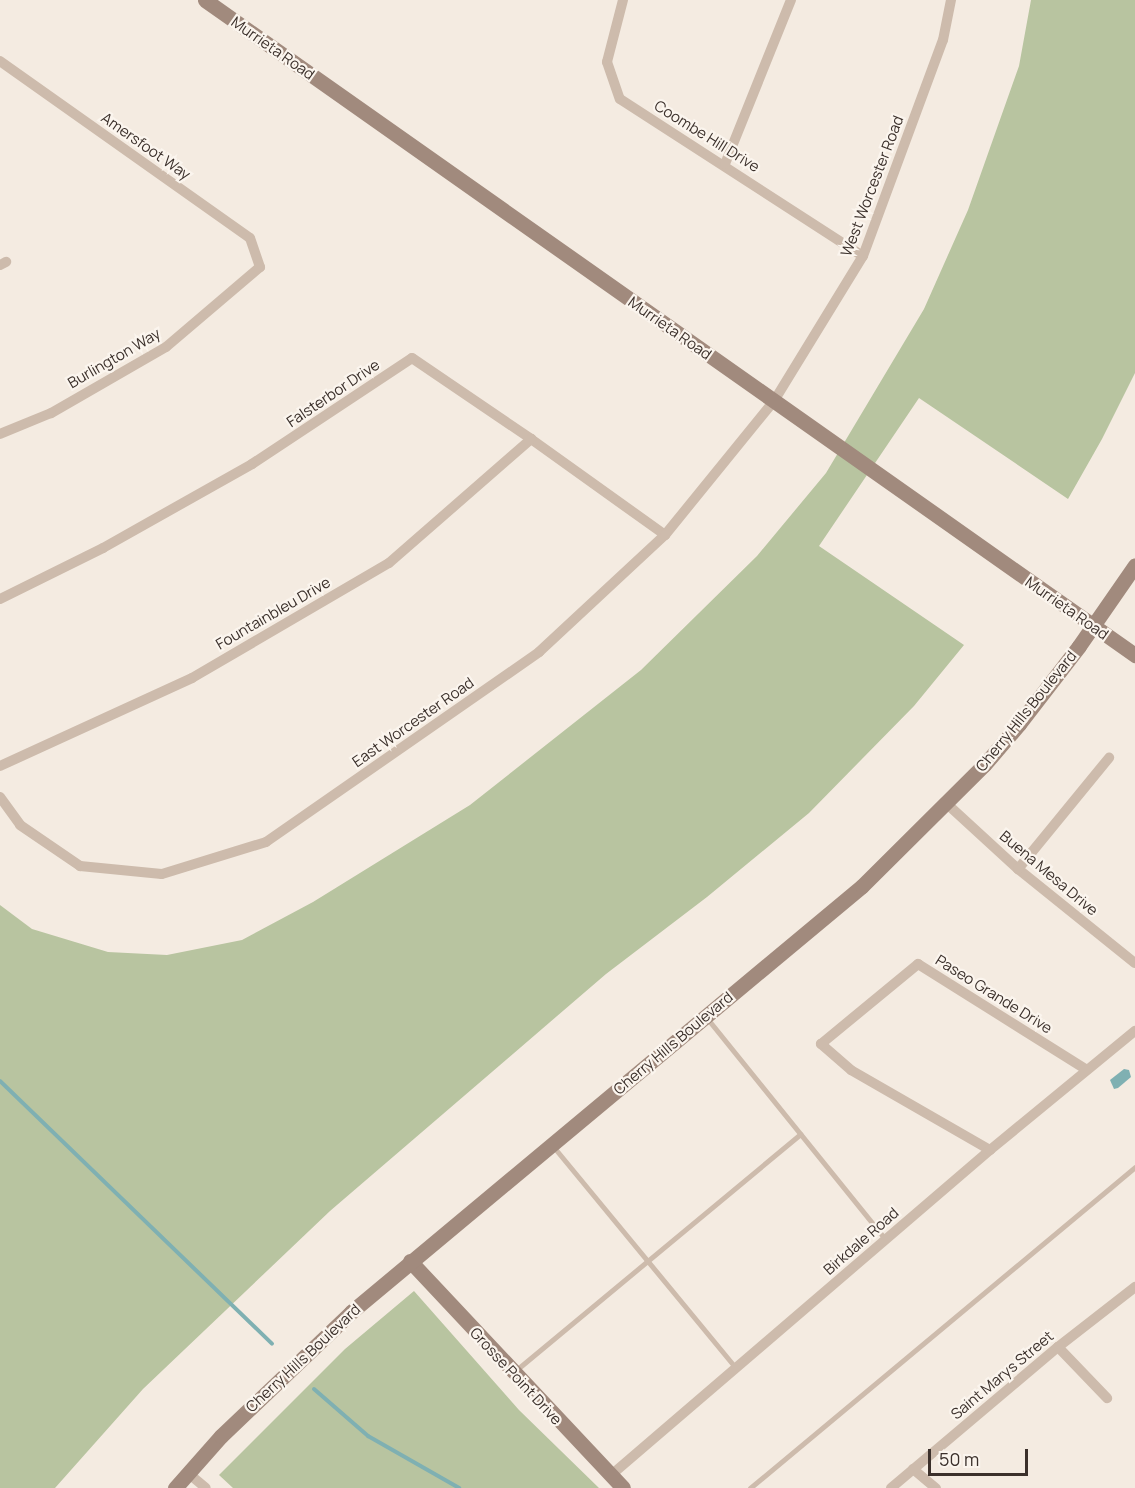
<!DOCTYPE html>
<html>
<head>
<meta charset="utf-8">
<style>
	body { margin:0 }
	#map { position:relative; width:1135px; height:1488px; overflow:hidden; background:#f4ebe1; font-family:Manrope,sans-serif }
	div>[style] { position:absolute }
	.green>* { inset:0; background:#b8c4a0 }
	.water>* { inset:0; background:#7fb0b2 }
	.stream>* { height:4px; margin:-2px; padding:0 2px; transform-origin:2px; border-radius:2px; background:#7fb0b2 }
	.lane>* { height:5px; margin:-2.5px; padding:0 2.5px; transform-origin:2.5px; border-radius:2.5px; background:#cdbbac }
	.street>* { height:10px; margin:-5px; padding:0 5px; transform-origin:5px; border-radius:5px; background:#cdbbac }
	.secondary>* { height:15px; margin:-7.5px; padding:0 7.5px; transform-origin:7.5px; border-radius:7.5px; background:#a18a7d }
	span { translate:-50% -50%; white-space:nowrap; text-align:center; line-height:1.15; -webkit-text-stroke:4.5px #fbf5ee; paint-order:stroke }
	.street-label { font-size:15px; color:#3b302b }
	.scale { position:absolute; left:928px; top:1449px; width:100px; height:27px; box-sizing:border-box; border:3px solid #3b302b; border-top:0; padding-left:8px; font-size:18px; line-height:21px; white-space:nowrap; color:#3b302b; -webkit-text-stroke:4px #fbf5ee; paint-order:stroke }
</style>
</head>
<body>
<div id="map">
	<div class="green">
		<div style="clip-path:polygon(1031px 0,1135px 0,1135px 373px,1102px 439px,1068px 499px,919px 398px,819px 546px,964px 645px,914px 706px,809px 813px,707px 897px,606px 974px,330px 1211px,143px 1389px,55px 1488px,0 1488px,0 905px,32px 929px,108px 952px,167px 955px,242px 940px,313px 902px,470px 805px,641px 670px,757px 556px,826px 473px,924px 309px,968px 210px,1019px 66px)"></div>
		<div style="clip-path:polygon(414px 1291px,519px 1410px,599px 1488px,233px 1488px,219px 1475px,345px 1349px)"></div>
	</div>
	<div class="water">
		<div style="clip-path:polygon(1124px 1069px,1129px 1070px,1131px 1077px,1118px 1088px,1114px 1089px,1110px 1080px)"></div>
	</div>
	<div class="stream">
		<div style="left:0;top:1081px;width:378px;rotate:44deg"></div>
		<div style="left:314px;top:1389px;width:72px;rotate:41deg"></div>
		<div style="left:368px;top:1436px;width:105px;rotate:29.7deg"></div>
	</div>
	<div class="lane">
		<div style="left:706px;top:1017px;width:287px;rotate:51.1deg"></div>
		<div style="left:552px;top:1145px;width:289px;rotate:50.5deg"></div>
		<div style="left:515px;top:1371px;width:371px;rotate:-39.7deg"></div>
		<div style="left:750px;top:1488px;width:501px;rotate:-39.82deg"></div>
	</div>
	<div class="street">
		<div style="left:623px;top:0;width:64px;rotate:104.5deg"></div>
		<div style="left:607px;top:62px;width:39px;rotate:71deg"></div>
		<div style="left:620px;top:99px;width:289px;rotate:32.9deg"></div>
		<div style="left:0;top:61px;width:306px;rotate:35.3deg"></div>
		<div style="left:250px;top:238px;width:31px;rotate:71deg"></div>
		<div style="left:260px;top:267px;width:123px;rotate:139.6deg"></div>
		<div style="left:166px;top:347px;width:133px;rotate:150.1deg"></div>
		<div style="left:51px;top:413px;width:55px;rotate:157.6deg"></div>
		<div style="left:725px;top:164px;width:177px;rotate:-68.1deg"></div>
		<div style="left:0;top:265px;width:7px;rotate:-27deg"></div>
		<div style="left:0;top:599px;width:115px;rotate:-26.3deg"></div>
		<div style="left:103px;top:548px;width:171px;rotate:-29.4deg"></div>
		<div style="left:252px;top:464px;width:192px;rotate:-33.5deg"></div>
		<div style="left:412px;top:358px;width:144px;rotate:34.2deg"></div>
		<div style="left:531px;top:439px;width:165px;rotate:35.6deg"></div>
		<div style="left:0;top:766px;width:211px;rotate:-24.6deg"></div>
		<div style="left:192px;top:678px;width:228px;rotate:-30.3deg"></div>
		<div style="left:389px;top:563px;width:189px;rotate:-41.1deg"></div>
		<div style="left:0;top:797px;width:34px;rotate:54deg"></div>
		<div style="left:20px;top:825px;width:73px;rotate:34.3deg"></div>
		<div style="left:80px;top:866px;width:82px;rotate:5.6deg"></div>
		<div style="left:162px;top:874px;width:109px;rotate:-17.1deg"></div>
		<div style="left:266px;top:842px;width:333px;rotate:-34.8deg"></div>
		<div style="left:539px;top:652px;width:172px;rotate:-42.9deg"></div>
		<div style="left:665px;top:535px;width:173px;rotate:-50.9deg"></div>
		<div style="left:774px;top:401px;width:170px;rotate:-58.5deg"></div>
		<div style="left:863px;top:256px;width:230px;rotate:-69.7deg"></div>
		<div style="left:943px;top:40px;width:41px;rotate:-78.7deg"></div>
		<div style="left:946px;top:803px;width:98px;rotate:42.5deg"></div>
		<div style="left:1018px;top:869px;width:150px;rotate:38.8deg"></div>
		<div style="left:1018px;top:869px;width:144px;rotate:-50.7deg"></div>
		<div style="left:990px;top:1150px;width:160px;rotate:-150.1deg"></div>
		<div style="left:851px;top:1070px;width:40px;rotate:-139deg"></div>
		<div style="left:821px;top:1044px;width:126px;rotate:-39.5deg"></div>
		<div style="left:918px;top:964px;width:199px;rotate:32.1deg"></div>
		<div style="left:1058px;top:1347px;width:71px;rotate:46.1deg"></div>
		<div style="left:913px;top:1469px;width:30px;rotate:40deg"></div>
		<div style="left:188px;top:1473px;width:23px;rotate:40deg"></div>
		<div style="left:610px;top:1476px;width:501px;rotate:-40.63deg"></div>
		<div style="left:990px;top:1150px;width:188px;rotate:-39.4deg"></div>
		<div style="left:891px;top:1488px;width:219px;rotate:-40.2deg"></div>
		<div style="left:1058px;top:1347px;width:98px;rotate:-37.9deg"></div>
	</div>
	<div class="secondary">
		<div style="left:205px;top:0;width:1138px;rotate:35.16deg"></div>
		<div style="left:410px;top:1261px;width:311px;rotate:46.8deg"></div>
		<div style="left:175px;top:1488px;width:69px;rotate:-48.5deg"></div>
		<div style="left:221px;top:1436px;width:180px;rotate:-43.6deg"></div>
		<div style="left:351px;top:1312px;width:665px;rotate:-39.82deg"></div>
		<div style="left:862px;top:886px;width:172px;rotate:-44.8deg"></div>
		<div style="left:984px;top:765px;width:54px;rotate:-49.5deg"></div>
		<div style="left:1019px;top:724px;width:98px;rotate:-52.4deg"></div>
		<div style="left:1079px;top:646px;width:98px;rotate:-55.3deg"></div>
	</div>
	<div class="street-label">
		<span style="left:273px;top:48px;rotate:35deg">Murrieta Road</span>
		<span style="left:707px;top:136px;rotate:32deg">Coombe Hill Drive</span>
		<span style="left:146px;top:146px;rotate:35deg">Amersfoot Way</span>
		<span style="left:872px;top:186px;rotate:-69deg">West Worcester Road</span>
		<span style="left:670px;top:328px;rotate:35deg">Murrieta Road</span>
		<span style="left:114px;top:358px;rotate:-30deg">Burlington Way</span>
		<span style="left:333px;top:393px;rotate:-34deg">Falsterbor Drive</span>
		<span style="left:1067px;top:608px;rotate:35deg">Murrieta Road</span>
		<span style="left:273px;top:613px;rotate:-30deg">Fountainbleu Drive</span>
		<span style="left:1026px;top:711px;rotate:-51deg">Cherry Hills Boulevard</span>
		<span style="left:413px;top:722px;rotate:-35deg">East Worcester Road</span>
		<span style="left:1049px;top:873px;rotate:40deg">Buena Mesa Drive</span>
		<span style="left:994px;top:994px;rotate:32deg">Paseo Grande Drive</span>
		<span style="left:673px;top:1043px;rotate:-40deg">Cherry Hills Boulevard</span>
		<span style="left:861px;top:1241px;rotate:-41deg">Birkdale Road</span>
		<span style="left:303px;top:1358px;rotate:-43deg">Cherry Hills Boulevard</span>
		<span style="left:1002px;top:1375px;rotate:-40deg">Saint Marys Street</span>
		<span style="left:516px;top:1376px;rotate:47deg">Grosse Point Drive</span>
	</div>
	<div class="scale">50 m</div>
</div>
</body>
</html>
